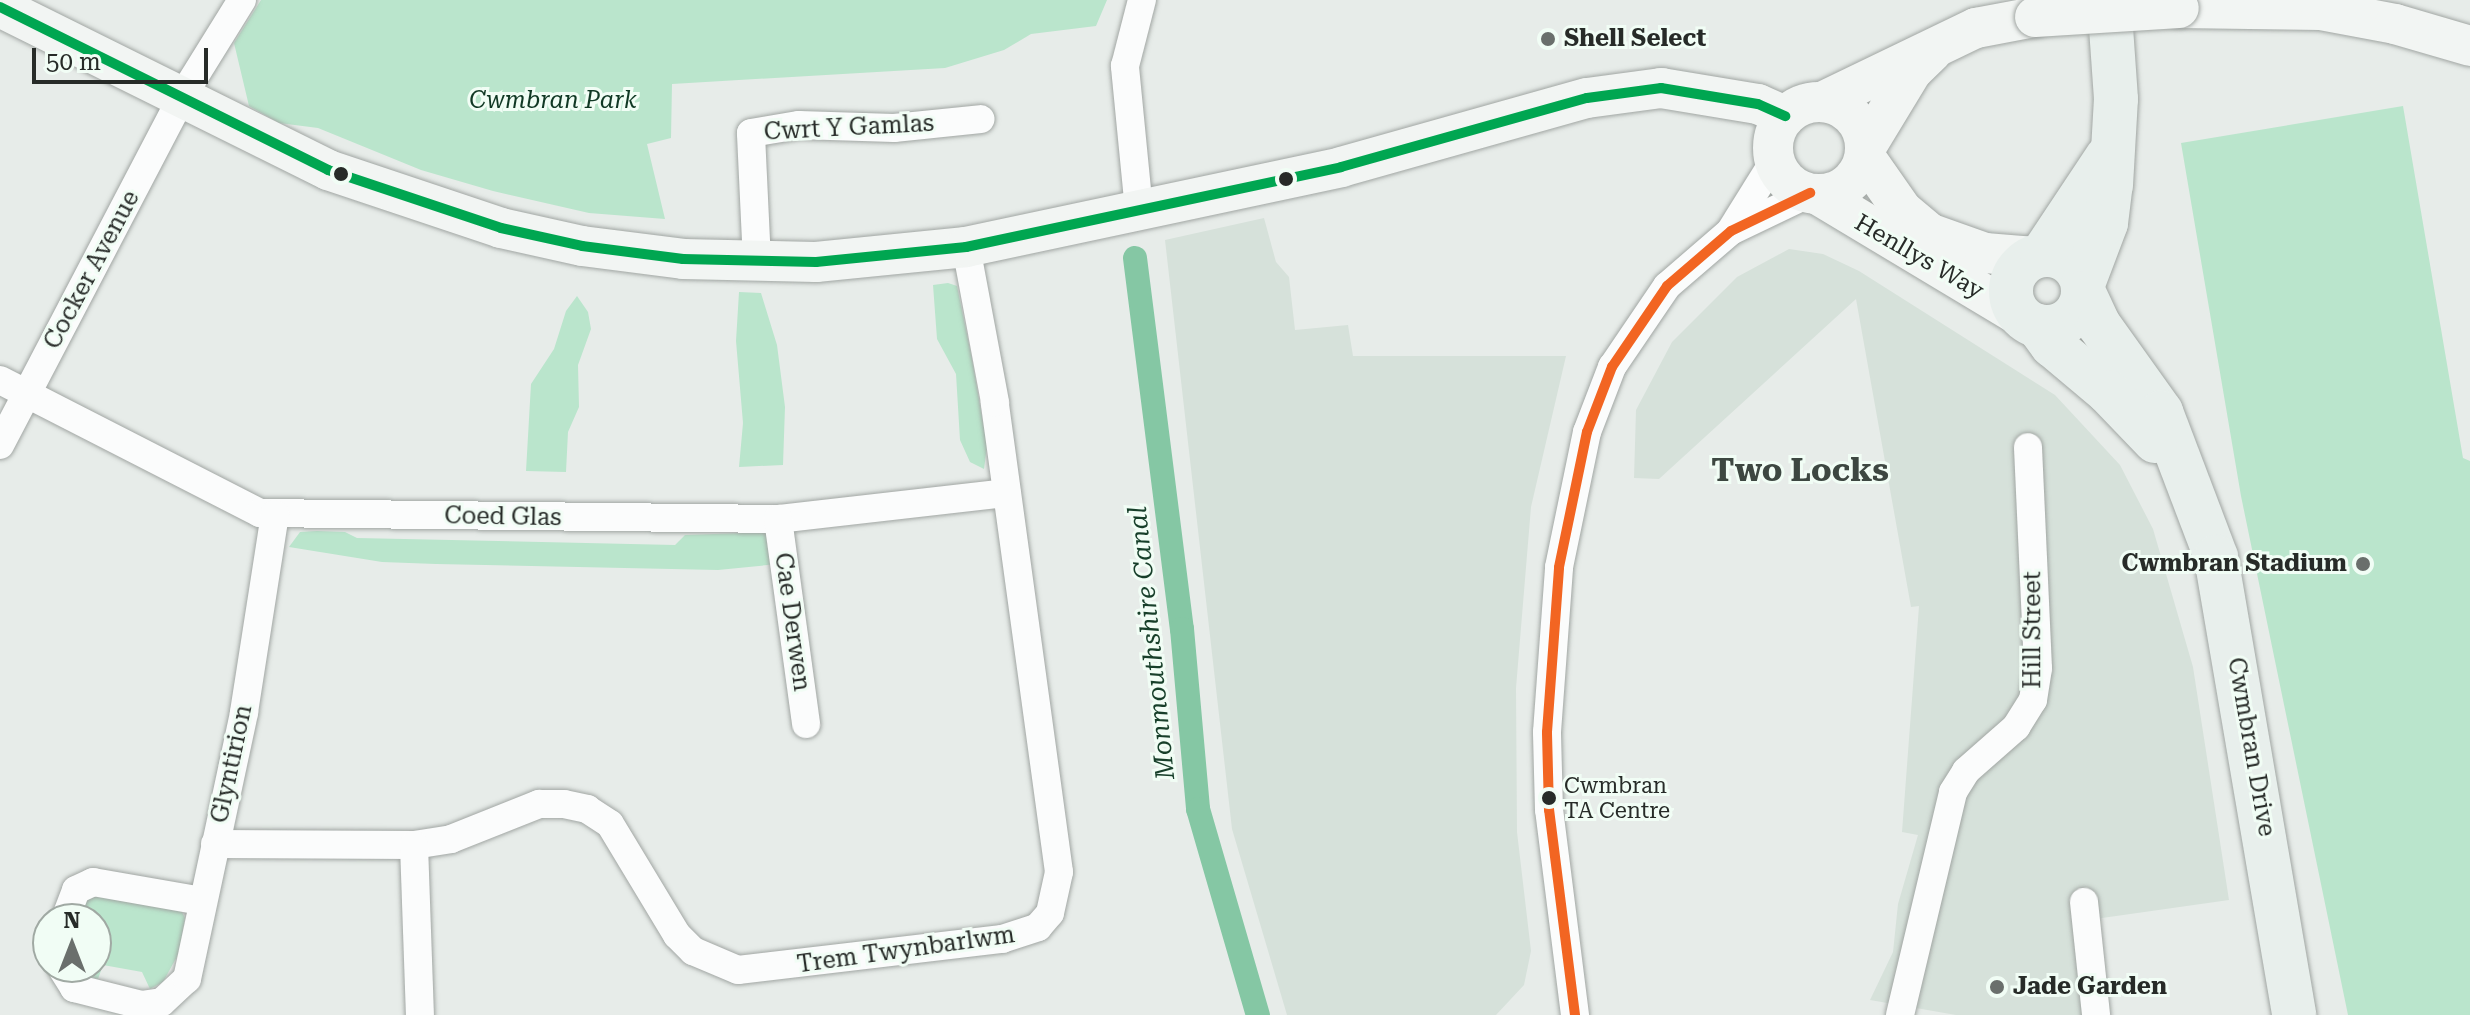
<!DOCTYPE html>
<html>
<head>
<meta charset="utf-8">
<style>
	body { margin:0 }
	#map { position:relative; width:2470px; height:1015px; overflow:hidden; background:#e7ece9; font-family:"Roboto Serif",serif }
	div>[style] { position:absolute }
	.built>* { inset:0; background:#d6e1da }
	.green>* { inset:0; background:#bae5cc }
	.canal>* { height:24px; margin:-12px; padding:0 12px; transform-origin:12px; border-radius:12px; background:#85c7a4 }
	.roads { filter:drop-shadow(0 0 2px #a1a6a3) drop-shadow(0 0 2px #a1a6a3) }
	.street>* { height:28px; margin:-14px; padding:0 14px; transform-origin:14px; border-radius:14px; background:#fbfcfc }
	.secondary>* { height:40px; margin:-20px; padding:0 20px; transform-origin:20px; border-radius:20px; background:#f2f5f3 }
	.secondary>.ring { margin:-20px; padding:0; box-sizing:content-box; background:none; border:40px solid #f2f5f3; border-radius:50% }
	.primary>* { height:44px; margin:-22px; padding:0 22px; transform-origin:22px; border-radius:22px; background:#e8efec }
	.primary>.ring { margin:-22px; padding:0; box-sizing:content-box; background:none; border:44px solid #e8efec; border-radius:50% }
	.bridges { filter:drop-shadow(0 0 2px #a1a6a3) drop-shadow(0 0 2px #a1a6a3) }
	.secondary-bridge>* { height:40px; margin:-20px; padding:0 20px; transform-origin:20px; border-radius:20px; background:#f2f5f3 }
	.bus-1>* { height:10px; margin:-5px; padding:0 5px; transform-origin:5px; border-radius:5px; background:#00a651 }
	.bus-2>* { height:10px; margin:-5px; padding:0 5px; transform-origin:5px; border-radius:5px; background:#f26522 }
	.dots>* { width:22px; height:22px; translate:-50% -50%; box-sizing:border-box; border:4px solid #f1fdf5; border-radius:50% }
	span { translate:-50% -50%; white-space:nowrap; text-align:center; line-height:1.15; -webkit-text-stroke:6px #f1fdf5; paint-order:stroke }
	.bus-label { font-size:22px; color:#272b28 }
	.left { translate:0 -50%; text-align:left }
	.poi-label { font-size:24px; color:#272b28; font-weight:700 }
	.right { translate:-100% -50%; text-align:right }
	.park-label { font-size:24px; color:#103824; font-style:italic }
	.street-label { font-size:24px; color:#272b28 }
	.water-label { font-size:26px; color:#173f2a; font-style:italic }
	.district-label { font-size:32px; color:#3d4741; font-weight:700 }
	.north { position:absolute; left:32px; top:903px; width:80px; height:80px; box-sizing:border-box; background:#f1fdf5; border:2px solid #a0a9a3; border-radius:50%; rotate:0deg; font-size:22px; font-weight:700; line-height:32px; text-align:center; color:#272b28 }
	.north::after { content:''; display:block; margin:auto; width:28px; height:36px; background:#6a6f6c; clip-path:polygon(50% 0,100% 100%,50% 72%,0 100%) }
	.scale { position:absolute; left:32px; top:48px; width:176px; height:36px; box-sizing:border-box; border:4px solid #272b28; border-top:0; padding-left:10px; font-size:24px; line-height:28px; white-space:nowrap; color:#272b28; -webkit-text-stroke:6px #f1fdf5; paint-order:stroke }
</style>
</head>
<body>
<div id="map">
	<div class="built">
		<div style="clip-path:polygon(1264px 218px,1276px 262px,1289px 277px,1295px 330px,1348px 325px,1353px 356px,1566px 356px,1531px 507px,1516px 688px,1517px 832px,1531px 951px,1524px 985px,1496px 1015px,1287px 1015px,1232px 829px,1165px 240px)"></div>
		<div style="clip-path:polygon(1789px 249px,1823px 254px,1859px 271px,2055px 395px,2120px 465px,2153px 529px,2193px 667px,2229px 900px,2095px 919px,2108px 1015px,1956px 1015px,1870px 1000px,1893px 952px,1898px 904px,1918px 835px,1902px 832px,1919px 606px,1911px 607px,1856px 299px,1659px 479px,1634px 478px,1636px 410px,1672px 342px,1737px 277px)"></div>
	</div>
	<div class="green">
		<div style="clip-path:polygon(261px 0,1107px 0,1096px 26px,1031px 34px,1004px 50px,945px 68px,672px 84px,671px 138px,647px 144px,665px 219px,589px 213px,493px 191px,421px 170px,318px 128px,279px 123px,249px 106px,234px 43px)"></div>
		<div style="clip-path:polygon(2403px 106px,2463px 458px,2470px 461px,2470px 1015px,2348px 1015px,2241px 496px,2181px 143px)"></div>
		<div style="clip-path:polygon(948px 283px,957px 286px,972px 359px,987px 446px,984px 469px,970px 462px,960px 440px,956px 374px,937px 339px,933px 285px)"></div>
		<div style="clip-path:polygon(739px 292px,761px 293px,777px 345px,785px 407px,783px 465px,739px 467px,743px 423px,736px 341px)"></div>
		<div style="clip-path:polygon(577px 296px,588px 312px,591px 329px,578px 365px,579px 407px,568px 432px,566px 472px,526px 471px,531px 384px,554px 349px,566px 311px)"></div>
		<div style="clip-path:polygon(317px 531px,345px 532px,357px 538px,675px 545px,685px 535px,774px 532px,778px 564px,718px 570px,436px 564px,382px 562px,289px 547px,300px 532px)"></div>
		<div style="clip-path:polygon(94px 893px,180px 908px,185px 918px,179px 953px,163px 982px,150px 989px,142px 972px,103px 965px,98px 979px,78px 974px,73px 967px,96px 967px,96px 919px,79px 919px,83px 904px)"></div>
	</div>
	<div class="canal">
		<div style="left:1135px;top:258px;width:374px;rotate:82.8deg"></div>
		<div style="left:1182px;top:629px;width:181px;rotate:84.9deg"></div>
		<div style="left:1198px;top:809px;width:215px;rotate:73.8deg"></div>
	</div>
	<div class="roads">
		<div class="street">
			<div style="left:1139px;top:210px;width:145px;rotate:-95.6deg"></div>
			<div style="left:1125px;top:66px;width:68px;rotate:-75.6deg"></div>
			<div style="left:1731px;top:230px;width:81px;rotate:-58.1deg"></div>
			<div style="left:757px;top:262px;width:129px;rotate:-92.7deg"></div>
			<div style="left:751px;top:133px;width:49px;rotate:-9.5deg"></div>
			<div style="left:799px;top:125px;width:95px;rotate:1.8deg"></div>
			<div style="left:894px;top:128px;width:87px;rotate:-5.9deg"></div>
			<div style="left:0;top:380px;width:292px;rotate:27.1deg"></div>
			<div style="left:260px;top:513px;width:518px;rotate:0.66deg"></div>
			<div style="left:778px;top:519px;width:230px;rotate:-6.5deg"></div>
			<div style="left:0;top:445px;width:395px;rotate:-62.4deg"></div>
			<div style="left:183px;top:95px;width:112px;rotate:-58.2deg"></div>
			<div style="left:778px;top:519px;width:207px;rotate:82.2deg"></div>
			<div style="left:215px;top:844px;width:199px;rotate:0.3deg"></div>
			<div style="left:414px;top:845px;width:37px;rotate:-9deg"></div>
			<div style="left:451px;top:839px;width:95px;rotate:-21.7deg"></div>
			<div style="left:539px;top:804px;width:25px"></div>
			<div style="left:564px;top:804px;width:24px;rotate:12deg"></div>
			<div style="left:587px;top:809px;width:27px;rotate:33deg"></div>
			<div style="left:610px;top:824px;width:130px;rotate:58.9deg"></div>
			<div style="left:677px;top:935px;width:23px;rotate:45deg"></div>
			<div style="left:693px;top:951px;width:49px;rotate:22.9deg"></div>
			<div style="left:738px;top:970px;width:266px;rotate:-6.7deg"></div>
			<div style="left:1002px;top:939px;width:38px;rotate:-18deg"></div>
			<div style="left:1038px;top:927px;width:18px;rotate:-49deg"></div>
			<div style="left:1050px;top:913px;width:42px;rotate:-77.6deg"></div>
			<div style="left:1059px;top:872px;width:474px;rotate:-97.8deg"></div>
			<div style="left:995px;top:402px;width:158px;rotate:-100.6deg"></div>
			<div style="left:414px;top:845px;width:170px;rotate:88deg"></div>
			<div style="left:2084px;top:902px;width:114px;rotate:83.9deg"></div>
			<div style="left:65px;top:919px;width:31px;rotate:-69deg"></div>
			<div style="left:76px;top:890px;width:19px;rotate:-25deg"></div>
			<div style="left:93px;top:882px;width:111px;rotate:9.9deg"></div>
			<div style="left:61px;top:967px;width:25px;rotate:58deg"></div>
			<div style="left:74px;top:988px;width:69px;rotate:14.2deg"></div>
			<div style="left:141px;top:1005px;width:21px;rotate:-8deg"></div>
			<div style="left:162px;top:1002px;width:34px;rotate:-43deg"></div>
			<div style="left:187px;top:979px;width:273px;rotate:-77.9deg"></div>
			<div style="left:244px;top:712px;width:200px;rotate:-81.1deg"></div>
			<div style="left:1575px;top:1015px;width:207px;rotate:-97.2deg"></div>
			<div style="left:1549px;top:810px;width:78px;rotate:-91.5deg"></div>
			<div style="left:1547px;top:732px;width:165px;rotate:-85.8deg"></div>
			<div style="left:1559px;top:567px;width:138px;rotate:-78.3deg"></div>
			<div style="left:1587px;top:432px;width:70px;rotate:-69deg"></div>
			<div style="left:1612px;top:367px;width:98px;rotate:-55.8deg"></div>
			<div style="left:1667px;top:286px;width:84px;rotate:-40.7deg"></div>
			<div style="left:1731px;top:231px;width:88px;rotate:-25.7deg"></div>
			<div style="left:1900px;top:1015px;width:229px;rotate:-76.6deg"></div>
			<div style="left:1953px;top:792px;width:25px;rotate:-58deg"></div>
			<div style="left:1966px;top:771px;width:67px;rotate:-41.3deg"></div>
			<div style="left:2016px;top:727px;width:32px;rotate:-58deg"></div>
			<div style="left:2033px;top:700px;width:32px;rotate:-81deg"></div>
			<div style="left:2038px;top:668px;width:221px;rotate:-92.6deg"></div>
		</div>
		<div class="secondary">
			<div style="left:0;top:7px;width:366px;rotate:26.4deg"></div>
			<div style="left:328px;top:170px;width:182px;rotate:18.5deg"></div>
			<div style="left:501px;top:228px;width:83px;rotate:12.5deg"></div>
			<div style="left:582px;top:246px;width:102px;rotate:7.3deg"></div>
			<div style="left:683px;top:259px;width:133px;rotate:1.3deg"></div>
			<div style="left:816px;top:262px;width:151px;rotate:-5.7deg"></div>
			<div style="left:966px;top:247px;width:383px;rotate:-12deg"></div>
			<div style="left:1341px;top:167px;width:255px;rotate:-15.7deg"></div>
			<div style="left:1587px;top:98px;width:75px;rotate:-7.7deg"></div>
			<div style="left:1661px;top:88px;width:98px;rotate:9.4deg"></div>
			<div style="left:1758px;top:104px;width:30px;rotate:24deg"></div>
			<div style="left:2179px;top:8px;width:142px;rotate:0.8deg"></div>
			<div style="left:2321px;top:10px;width:75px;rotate:10.7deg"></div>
			<div style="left:2395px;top:24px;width:78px;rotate:16.3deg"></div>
			<div class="ring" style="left:1773px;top:102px;width:52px;height:52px"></div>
			<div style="left:1822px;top:102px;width:171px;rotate:-25.7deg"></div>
			<div style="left:1976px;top:28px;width:60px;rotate:-10.6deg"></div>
			<div style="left:1866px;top:147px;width:89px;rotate:-58.8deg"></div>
			<div style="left:1912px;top:71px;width:28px;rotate:-44deg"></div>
			<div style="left:1865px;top:157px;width:65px;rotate:55.1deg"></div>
			<div style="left:1902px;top:210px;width:35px;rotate:40deg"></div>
			<div style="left:1929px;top:233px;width:59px;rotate:19.7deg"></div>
			<div style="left:1985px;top:253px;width:49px;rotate:4.7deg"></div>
			<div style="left:1817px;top:194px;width:239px;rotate:31deg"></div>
		</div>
		<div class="primary">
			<div class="ring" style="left:2011px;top:255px;width:28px;height:28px"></div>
			<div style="left:2042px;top:255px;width:118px;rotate:-56.4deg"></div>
			<div style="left:2083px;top:284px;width:65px;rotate:-69.3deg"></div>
			<div style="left:2106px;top:223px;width:38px;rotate:-83deg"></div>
			<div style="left:2111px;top:185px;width:86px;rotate:-86.7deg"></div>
			<div style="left:2116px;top:99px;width:99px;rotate:-94deg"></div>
			<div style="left:2084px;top:293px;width:35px;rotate:65deg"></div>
			<div style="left:2099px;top:325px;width:107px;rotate:54.5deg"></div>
			<div style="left:2161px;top:412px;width:155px;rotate:69.2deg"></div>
			<div style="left:2216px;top:557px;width:465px;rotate:80.3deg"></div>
			<div style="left:2038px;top:326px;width:24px;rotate:54deg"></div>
			<div style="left:2052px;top:345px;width:73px;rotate:40deg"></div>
			<div style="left:2108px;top:392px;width:68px;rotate:46.2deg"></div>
		</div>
	</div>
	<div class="bridges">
		<div class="secondary-bridge">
			<div style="left:2035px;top:17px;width:144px;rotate:-3.6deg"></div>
		</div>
	</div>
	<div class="bus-1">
		<div style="left:0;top:7px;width:366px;rotate:26.4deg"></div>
		<div style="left:328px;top:170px;width:182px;rotate:18.5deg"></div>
		<div style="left:501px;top:228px;width:83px;rotate:12.5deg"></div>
		<div style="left:582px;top:246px;width:102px;rotate:7.3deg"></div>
		<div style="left:683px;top:259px;width:133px;rotate:1.3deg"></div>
		<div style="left:816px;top:262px;width:151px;rotate:-5.7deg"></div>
		<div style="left:966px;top:247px;width:383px;rotate:-12deg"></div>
		<div style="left:1341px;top:167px;width:255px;rotate:-15.7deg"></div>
		<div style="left:1587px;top:98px;width:75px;rotate:-7.7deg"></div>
		<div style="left:1661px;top:88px;width:98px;rotate:9.4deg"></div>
		<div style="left:1758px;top:104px;width:30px;rotate:24deg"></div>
	</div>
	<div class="bus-2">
		<div style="left:1575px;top:1015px;width:207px;rotate:-97.2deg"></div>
		<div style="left:1549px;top:810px;width:78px;rotate:-91.5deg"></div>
		<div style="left:1547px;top:732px;width:165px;rotate:-85.8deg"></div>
		<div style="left:1559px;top:567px;width:138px;rotate:-78.3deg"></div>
		<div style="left:1587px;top:432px;width:70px;rotate:-69deg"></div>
		<div style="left:1612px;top:367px;width:98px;rotate:-55.8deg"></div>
		<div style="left:1667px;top:286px;width:84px;rotate:-40.7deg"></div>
		<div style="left:1731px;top:231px;width:88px;rotate:-25.7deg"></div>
	</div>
	<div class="dots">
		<div style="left:1548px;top:39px;background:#6a6f6c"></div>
		<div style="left:341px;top:174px;background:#272b28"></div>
		<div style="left:1286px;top:179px;background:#272b28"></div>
		<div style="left:2363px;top:564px;background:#6a6f6c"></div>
		<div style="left:1549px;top:798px;background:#272b28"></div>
		<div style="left:1997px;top:987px;background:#6a6f6c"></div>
	</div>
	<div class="bus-label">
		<span class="left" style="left:1564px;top:798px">Cwmbran<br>TA Centre</span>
	</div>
	<div class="poi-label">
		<span class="left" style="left:1564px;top:39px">Shell Select</span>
		<span class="right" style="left:2347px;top:564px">Cwmbran Stadium</span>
		<span class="left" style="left:2013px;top:987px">Jade Garden</span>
	</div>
	<div class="park-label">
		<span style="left:553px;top:101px">Cwmbran Park</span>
	</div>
	<div class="street-label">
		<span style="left:849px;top:128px;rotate:-3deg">Cwrt Y Gamlas</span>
		<span style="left:1919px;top:257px;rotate:30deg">Henllys Way</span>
		<span style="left:92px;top:270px;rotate:-62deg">Cocker Avenue</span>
		<span style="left:503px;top:517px;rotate:1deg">Coed Glas</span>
		<span style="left:792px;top:622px;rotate:82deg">Cae Derwen</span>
		<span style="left:2033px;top:630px;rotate:-90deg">Hill Street</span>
		<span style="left:2251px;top:747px;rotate:80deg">Cwmbran Drive</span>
		<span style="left:232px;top:764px;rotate:-78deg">Glyntirion</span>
		<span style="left:906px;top:950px;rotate:-8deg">Trem Twynbarlwm</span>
	</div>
	<div class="water-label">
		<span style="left:1152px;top:643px;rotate:-96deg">Monmouthshire Canal</span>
	</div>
	<div class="district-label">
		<span style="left:1800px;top:470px">Two Locks</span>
	</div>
	<div class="north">N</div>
	<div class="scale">50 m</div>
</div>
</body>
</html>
